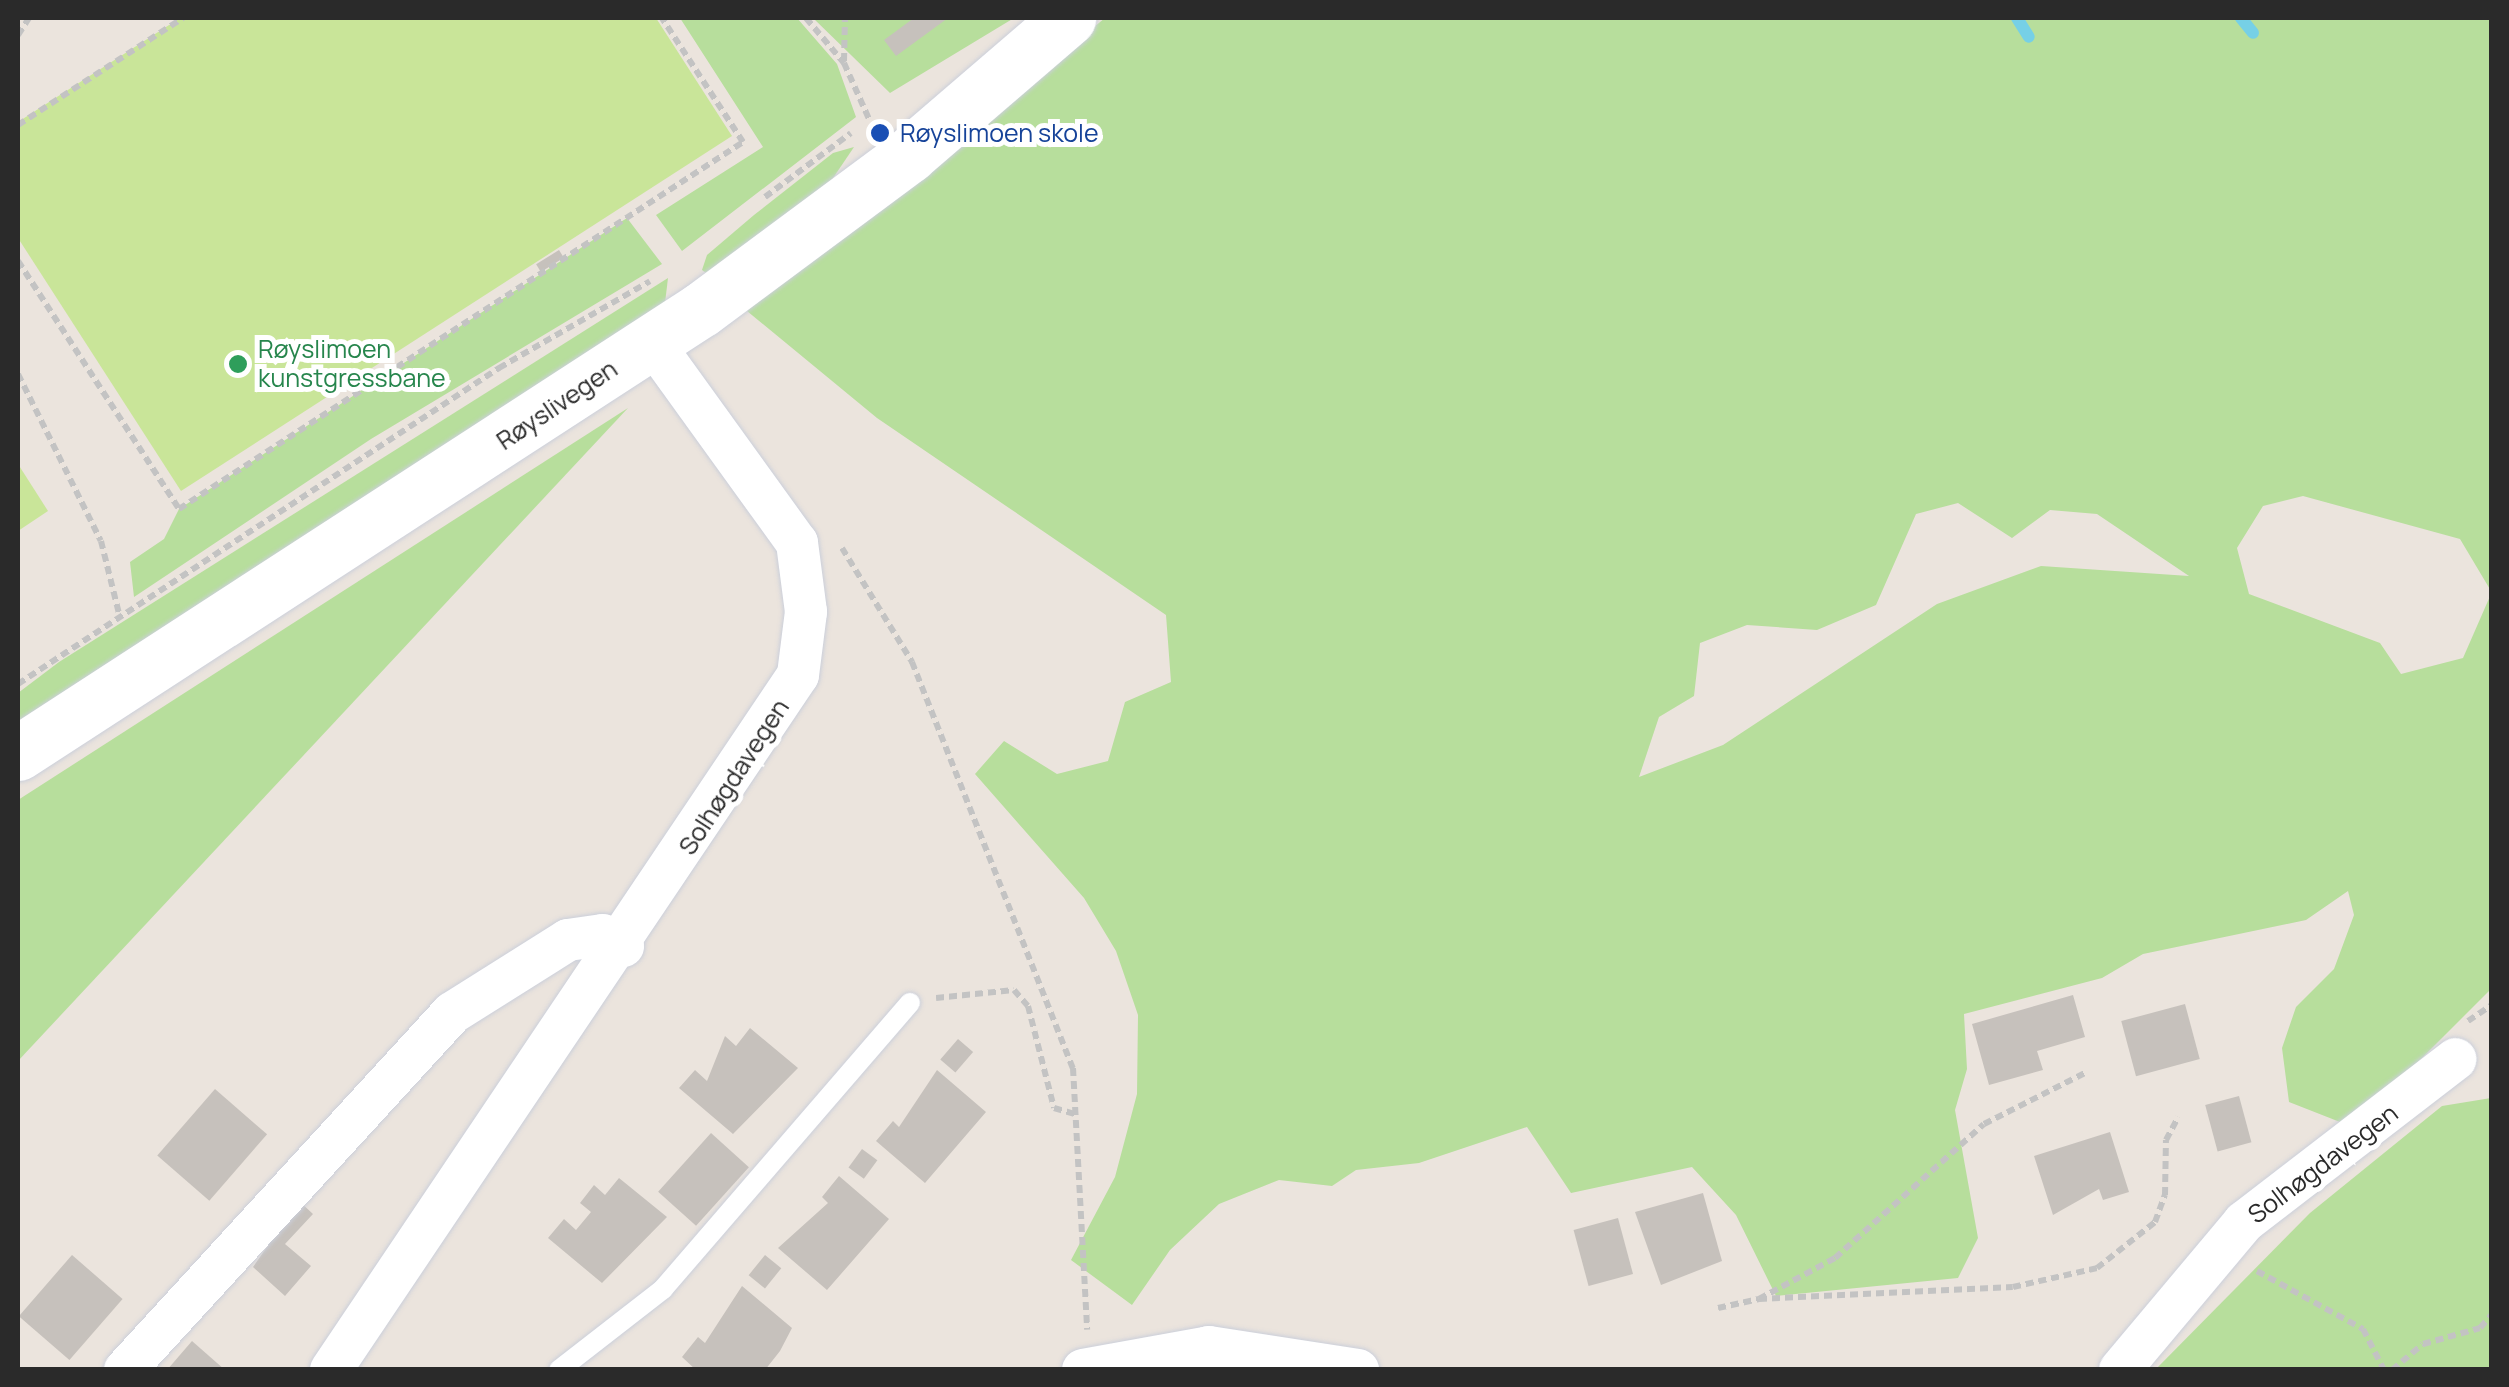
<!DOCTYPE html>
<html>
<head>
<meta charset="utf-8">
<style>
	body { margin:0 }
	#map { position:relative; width:2509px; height:1387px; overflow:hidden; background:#ebe4dd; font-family:Manrope,sans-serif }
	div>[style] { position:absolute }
	.green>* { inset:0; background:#b7de9c }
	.pitch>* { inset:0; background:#c9e599 }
	.stream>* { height:12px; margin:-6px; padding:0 6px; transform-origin:6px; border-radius:6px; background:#76d0e6 }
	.building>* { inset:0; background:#c6c1bc; transform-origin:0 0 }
	.path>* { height:6px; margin-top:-3px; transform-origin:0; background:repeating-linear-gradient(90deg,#c3c3c3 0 8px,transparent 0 13px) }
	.roads { filter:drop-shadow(0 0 2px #cbcfda) drop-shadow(0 0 2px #cbcfda) }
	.lane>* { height:20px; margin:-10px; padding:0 10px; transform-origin:10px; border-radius:10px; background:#fff }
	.street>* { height:42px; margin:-21px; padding:0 21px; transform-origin:21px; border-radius:21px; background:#fff }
	.secondary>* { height:55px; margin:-27.5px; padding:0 27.5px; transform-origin:27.5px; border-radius:27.5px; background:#fff }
	.dots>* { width:28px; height:28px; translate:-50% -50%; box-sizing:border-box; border:5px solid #fff; border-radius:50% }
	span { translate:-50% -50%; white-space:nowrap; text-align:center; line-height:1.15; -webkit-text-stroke:10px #fff; paint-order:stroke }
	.transit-label { font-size:25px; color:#164399 }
	.left { translate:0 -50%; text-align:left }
	.leisure-label { font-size:25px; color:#27864d }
	.street-label { font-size:25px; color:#2a2a2a }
	.frame { position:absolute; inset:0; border:20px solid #2a2a2a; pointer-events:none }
</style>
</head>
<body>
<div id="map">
	<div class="green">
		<div style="clip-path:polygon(680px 18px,797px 18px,837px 64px,856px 117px,682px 251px,656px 215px,763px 147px)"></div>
		<div style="clip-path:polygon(813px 18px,849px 19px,1014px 18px,890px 93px)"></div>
		<div style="clip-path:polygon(evenodd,1105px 18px,2491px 18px,2491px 591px,2460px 539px,2303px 496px,2263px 506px,2237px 548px,2249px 594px,2380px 643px,2401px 674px,2463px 658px,2491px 594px,2491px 989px,2409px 1071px,2340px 1122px,2289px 1102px,2282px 1048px,2296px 1007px,2334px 969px,2354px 915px,2348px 891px,2306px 920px,2143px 954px,2102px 978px,1964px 1014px,1967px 1069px,1955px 1110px,1978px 1238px,1958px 1278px,1776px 1296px,1736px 1215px,1692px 1167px,1571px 1193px,1527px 1127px,1419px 1163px,1356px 1170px,1332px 1186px,1279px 1180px,1219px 1204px,1170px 1250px,1132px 1305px,1071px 1260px,1115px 1177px,1137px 1094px,1138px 1015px,1116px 951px,1084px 898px,975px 774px,1004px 741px,1057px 774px,1108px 761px,1125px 702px,1171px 682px,1166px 615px,877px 418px,747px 311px,1105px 18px,1958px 503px,2012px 538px,2050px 510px,2097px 514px,2189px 576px,2041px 566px,1937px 604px,1723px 745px,1639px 777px,1659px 717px,1694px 696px,1700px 643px,1747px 625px,1817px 630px,1876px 605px,1916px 514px,1958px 503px)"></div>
		<div style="clip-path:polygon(854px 147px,825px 190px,709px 275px,702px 270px,707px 255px,754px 215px,833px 153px)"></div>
		<div style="clip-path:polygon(627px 218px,662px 264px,371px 439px,134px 597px,130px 562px,164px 539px,179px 509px)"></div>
		<div style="clip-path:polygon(668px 278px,665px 303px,18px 721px,18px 693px,59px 662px)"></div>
		<div style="clip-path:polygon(628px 408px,18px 1061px,18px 800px)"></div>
		<div style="clip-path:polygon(2491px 1098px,2491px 1369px,2156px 1369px,2310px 1213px,2442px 1106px)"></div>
	</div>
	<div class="pitch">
		<div style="clip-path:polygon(180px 18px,656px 18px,732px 136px,181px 491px,18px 238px,18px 122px)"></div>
		<div style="clip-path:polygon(18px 464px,48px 511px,18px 531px)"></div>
	</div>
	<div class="stream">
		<div style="left:2017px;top:18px;width:22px;rotate:58deg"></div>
		<div style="left:2241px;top:18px;width:19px;rotate:51deg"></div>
	</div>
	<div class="building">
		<div style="clip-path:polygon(914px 18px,948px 18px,896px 56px,884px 40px)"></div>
		<div style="left:559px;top:250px;width:9px;height:27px;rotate:58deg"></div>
		<div style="clip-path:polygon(2073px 995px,2085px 1037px,2037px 1051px,2043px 1070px,1989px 1085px,1972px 1024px)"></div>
		<div style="left:2185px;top:1004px;width:57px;height:66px;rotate:75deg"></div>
		<div style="clip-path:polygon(750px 1028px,798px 1068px,733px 1134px,679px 1088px,695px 1070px,707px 1081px,725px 1036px,736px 1046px)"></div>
		<div style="left:958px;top:1039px;width:20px;height:27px;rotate:41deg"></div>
		<div style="clip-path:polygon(937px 1070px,986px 1112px,925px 1183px,876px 1141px,893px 1121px,899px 1127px)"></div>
		<div style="left:215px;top:1089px;width:69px;height:88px;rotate:41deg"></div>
		<div style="left:2239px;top:1096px;width:48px;height:35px;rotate:75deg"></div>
		<div style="clip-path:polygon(2110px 1132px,2129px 1192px,2103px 1200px,2099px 1189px,2053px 1215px,2034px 1156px)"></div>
		<div style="left:711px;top:1133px;width:51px;height:79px;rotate:42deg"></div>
		<div style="left:862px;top:1149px;width:19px;height:23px;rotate:36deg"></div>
		<div style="clip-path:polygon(839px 1176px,889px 1219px,827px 1290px,778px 1248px,828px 1203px,822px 1197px)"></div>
		<div style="clip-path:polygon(619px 1178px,667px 1217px,602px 1283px,548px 1238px,564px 1219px,576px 1230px,591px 1212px,580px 1203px,594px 1185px,605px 1195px)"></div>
		<div style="clip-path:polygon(1703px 1193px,1722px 1261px,1661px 1285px,1635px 1212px)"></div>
		<div style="clip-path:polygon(299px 1201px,313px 1214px,285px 1244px,311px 1266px,285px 1296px,253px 1267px)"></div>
		<div style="left:1618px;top:1218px;width:58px;height:46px;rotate:75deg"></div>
		<div style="left:72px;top:1255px;width:67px;height:81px;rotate:41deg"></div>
		<div style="left:765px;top:1255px;width:21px;height:26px;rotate:39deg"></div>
		<div style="clip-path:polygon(742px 1286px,792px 1328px,780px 1351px,765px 1370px,696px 1370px,682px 1357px,698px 1337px,705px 1343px)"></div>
		<div style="clip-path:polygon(192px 1341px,225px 1370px,167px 1370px)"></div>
	</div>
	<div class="path">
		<div style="left:806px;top:18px;width:59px;rotate:49.8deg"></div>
		<div style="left:844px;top:63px;width:64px;rotate:65.9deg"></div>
		<div style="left:18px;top:35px;width:20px;rotate:-57deg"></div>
		<div style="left:844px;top:61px;width:43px;rotate:-88.7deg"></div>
		<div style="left:18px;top:125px;width:197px;rotate:-33deg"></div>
		<div style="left:765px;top:197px;width:107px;rotate:-36.7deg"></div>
		<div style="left:18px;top:261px;width:296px;rotate:57deg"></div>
		<div style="left:179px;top:509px;width:673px;rotate:-33.05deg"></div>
		<div style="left:743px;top:142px;width:148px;rotate:-123.2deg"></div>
		<div style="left:18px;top:374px;width:186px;rotate:63.6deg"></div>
		<div style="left:101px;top:541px;width:75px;rotate:76.1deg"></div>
		<div style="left:842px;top:548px;width:134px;rotate:58.4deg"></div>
		<div style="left:912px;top:662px;width:437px;rotate:68.4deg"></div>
		<div style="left:1073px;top:1068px;width:262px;rotate:86.9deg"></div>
		<div style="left:18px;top:684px;width:576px;rotate:-33.3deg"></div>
		<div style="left:499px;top:368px;width:174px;rotate:-29.9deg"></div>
		<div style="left:936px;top:998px;width:78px;rotate:-5.9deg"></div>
		<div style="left:1014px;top:990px;width:21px;rotate:49deg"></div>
		<div style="left:1028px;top:1006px;width:105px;rotate:75.7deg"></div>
		<div style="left:1054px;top:1108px;width:22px;rotate:16deg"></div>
		<div style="left:2468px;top:1021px;width:29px;rotate:-34deg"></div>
		<div style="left:2257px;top:1271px;width:121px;rotate:28.7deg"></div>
		<div style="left:2363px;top:1329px;width:46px;rotate:62.9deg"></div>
		<div style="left:1759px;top:1299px;width:254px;rotate:-2.7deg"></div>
		<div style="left:2013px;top:1287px;width:86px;rotate:-12.7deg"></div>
		<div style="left:2097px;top:1268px;width:74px;rotate:-38.4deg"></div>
		<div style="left:2155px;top:1222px;width:29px;rotate:-70deg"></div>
		<div style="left:2165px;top:1195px;width:55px;rotate:-89deg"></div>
		<div style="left:2166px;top:1140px;width:26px;rotate:-62deg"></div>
		<div style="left:1718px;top:1308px;width:42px;rotate:-12.4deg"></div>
		<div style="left:1759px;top:1299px;width:86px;rotate:-28.3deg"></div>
		<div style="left:1835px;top:1258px;width:200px;rotate:-42deg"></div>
		<div style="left:1984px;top:1124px;width:113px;rotate:-26.8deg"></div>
		<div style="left:2392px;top:1370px;width:40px;rotate:-40deg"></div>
		<div style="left:2423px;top:1344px;width:59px;rotate:-15.7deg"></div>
		<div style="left:2480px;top:1328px;width:18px;rotate:-49deg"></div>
	</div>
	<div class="roads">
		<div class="lane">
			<div style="left:559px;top:1370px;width:132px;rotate:-37.9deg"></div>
			<div style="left:663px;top:1289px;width:378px;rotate:-49.2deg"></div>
		</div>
		<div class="street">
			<div style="left:125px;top:1370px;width:484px;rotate:-47.5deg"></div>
			<div style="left:452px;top:1013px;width:137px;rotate:-32.2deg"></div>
			<div style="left:568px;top:940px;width:35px;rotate:-8deg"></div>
			<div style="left:603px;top:935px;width:23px;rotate:29deg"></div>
			<div style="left:331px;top:1370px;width:837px;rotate:-56.1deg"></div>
			<div style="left:798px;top:675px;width:64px;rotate:-82.8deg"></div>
			<div style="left:806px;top:612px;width:70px;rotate:-97.4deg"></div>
			<div style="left:797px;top:543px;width:248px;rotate:-125.8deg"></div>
			<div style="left:1083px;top:1370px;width:128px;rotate:-10.3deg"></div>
			<div style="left:1209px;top:1347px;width:151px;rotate:8.8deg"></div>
			<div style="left:2120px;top:1370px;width:193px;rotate:-50deg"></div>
			<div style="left:2244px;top:1222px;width:267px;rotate:-37.6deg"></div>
		</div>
		<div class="secondary">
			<div style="left:18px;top:753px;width:815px;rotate:-32.99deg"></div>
			<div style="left:702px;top:309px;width:258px;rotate:-36.6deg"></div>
			<div style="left:909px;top:155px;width:210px;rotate:-40.7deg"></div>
		</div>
	</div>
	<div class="dots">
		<div style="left:880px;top:133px;background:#1a4fb4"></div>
		<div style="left:238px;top:364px;background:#2e9e5b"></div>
	</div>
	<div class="transit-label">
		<span class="left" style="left:900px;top:133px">Røyslimoen skole</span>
	</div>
	<div class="leisure-label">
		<span class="left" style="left:258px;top:364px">Røyslimoen<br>kunstgressbane</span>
	</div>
	<div class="street-label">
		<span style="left:557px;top:405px;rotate:-34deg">Røyslivegen</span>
		<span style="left:734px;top:777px;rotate:-57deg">Solhøgdavegen</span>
		<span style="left:2323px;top:1164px;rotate:-37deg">Solhøgdavegen</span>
	</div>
	<div class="frame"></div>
</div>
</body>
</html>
